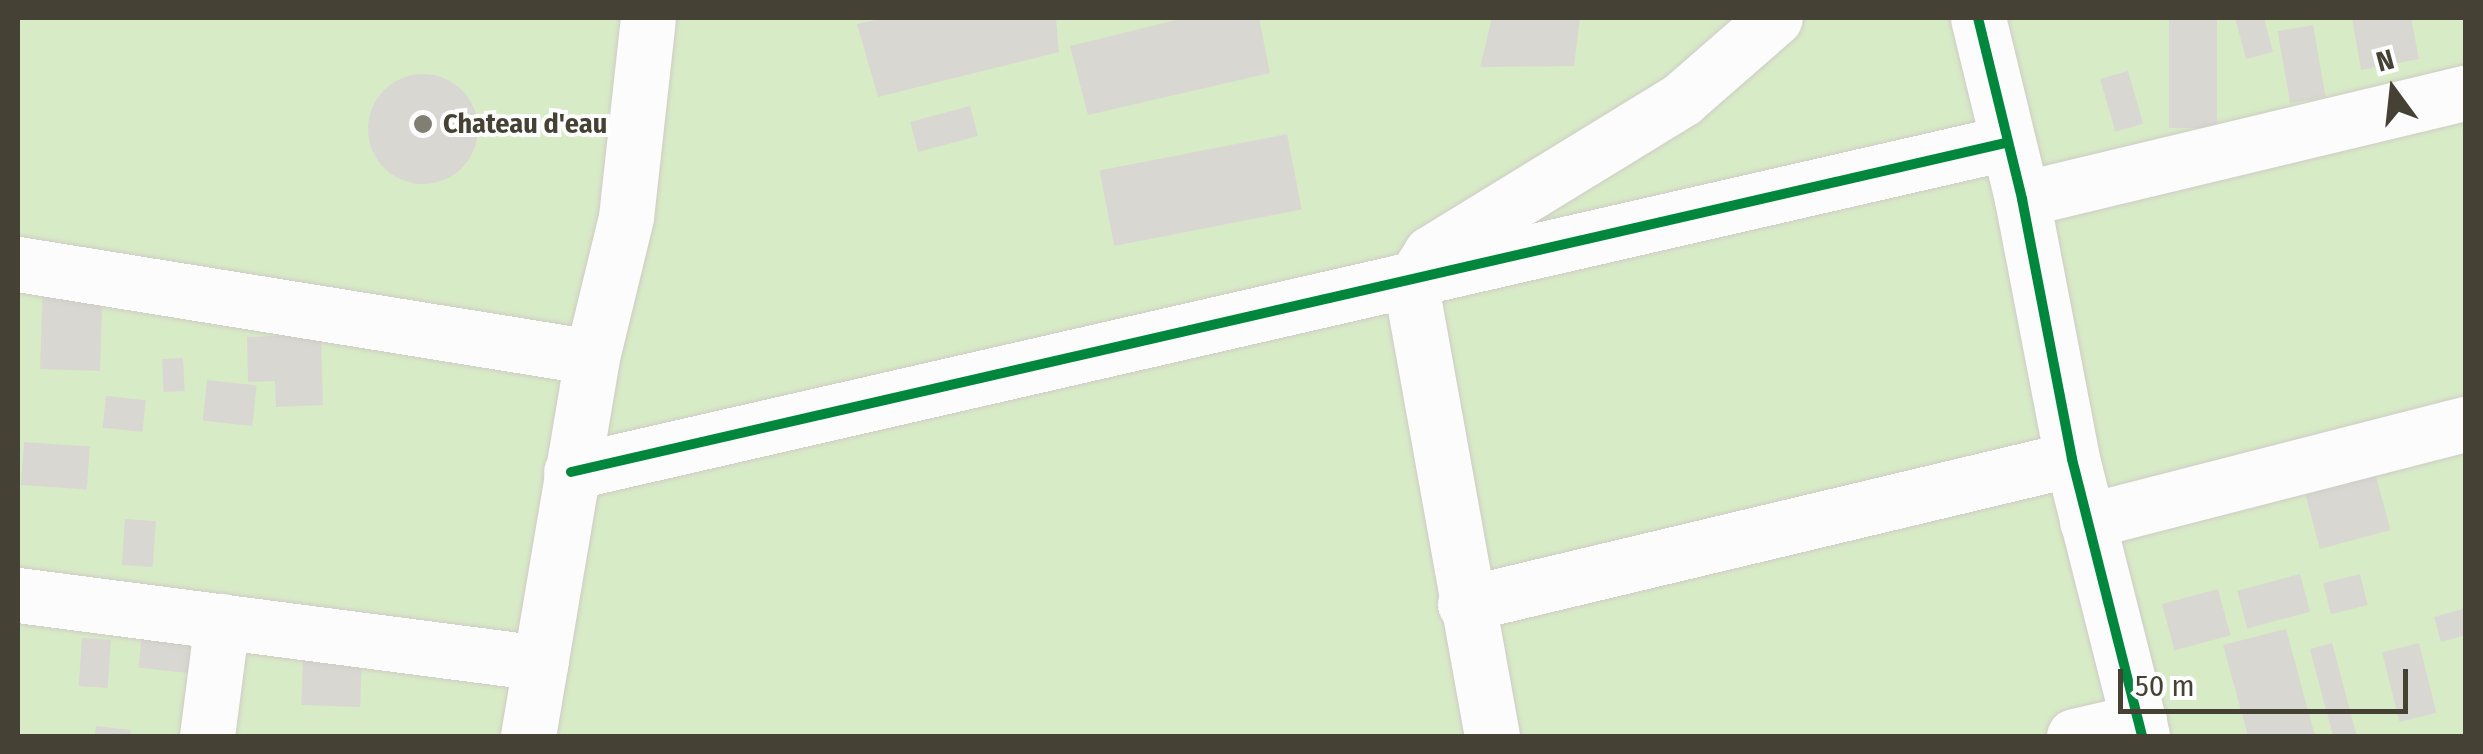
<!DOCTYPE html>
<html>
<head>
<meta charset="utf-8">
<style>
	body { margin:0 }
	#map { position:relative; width:2483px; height:754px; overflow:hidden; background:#f0eee8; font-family:"Fira Sans Condensed",sans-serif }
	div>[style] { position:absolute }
	.green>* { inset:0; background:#d8ebc7; transform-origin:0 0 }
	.building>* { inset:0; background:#d9d7d1; transform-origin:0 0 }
	.round { border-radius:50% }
	.roads { filter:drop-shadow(0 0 2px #ceccc5) drop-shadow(0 0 2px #ceccc5) }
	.minor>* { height:55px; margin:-27.5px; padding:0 27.5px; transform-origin:27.5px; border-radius:27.5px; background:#fdfcfc }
	.cycleway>* { height:10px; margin:-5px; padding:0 5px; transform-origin:5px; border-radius:5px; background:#00873e }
	.dots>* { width:28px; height:28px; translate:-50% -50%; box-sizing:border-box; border:5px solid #fff; border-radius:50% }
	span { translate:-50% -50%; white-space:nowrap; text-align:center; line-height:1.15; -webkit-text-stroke:8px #fff; paint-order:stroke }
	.poi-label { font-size:28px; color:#454134; font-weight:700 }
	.left { translate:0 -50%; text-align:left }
	.frame { position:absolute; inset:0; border:20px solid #454134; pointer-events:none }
	.north { position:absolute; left:2343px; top:40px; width:100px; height:100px; -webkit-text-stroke:8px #fff; paint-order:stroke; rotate:345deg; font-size:28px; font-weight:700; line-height:40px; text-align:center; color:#454134 }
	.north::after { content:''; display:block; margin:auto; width:35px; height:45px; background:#454134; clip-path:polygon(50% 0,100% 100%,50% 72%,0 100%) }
	.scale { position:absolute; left:2118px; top:669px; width:290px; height:45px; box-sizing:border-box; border:5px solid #454134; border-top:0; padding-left:12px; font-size:30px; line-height:35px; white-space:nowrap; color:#454134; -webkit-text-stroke:8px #fff; paint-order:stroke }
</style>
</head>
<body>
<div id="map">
	<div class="green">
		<div style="left:18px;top:18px;width:2447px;height:718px"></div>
	</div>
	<div class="building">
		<div style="clip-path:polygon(885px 18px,1056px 18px,1059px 52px,878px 97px,857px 24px)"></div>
		<div style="clip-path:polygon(1184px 18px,1259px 18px,1270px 73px,1088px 115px,1070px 46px)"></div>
		<div style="clip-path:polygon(1492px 18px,1580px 18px,1574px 66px,1480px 67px)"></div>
		<div style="left:2169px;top:18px;width:48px;height:110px"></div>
		<div style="clip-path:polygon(2235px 18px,2264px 18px,2273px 52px,2246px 59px)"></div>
		<div style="clip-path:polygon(2352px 18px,2411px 18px,2419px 59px,2361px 70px)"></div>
		<div style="left:2313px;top:25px;width:73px;height:36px;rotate:80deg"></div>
		<div style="left:2128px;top:71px;width:55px;height:29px;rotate:74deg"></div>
		<div class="round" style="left:368px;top:74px;width:110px;height:110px"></div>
		<div style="left:970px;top:106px;width:31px;height:62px;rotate:75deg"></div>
		<div style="left:1287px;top:134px;width:77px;height:191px;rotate:79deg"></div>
		<div style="left:43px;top:284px;width:60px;height:85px;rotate:2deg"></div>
		<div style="clip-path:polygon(321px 334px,323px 405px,276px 407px,275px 381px,248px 382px,247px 337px)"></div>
		<div style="left:183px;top:358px;width:33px;height:21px;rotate:87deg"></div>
		<div style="left:207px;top:380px;width:50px;height:41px;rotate:6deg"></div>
		<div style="left:106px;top:396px;width:40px;height:32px;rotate:6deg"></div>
		<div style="left:24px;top:442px;width:66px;height:43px;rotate:4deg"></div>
		<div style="left:2376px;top:476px;width:56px;height:73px;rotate:75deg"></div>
		<div style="left:125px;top:519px;width:31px;height:46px;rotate:4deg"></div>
		<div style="left:2300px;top:574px;width:39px;height:65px;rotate:75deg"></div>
		<div style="left:2360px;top:574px;width:32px;height:38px;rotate:76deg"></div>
		<div style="left:2218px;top:589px;width:48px;height:58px;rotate:75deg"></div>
		<div style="clip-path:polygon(2466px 608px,2466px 635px,2441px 642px,2434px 617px)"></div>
		<div style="clip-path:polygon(2286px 629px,2315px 736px,2248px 736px,2223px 645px)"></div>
		<div style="left:142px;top:634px;width:67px;height:34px;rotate:6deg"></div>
		<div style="left:82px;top:638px;width:29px;height:48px;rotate:4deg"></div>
		<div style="left:2332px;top:643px;width:96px;height:23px;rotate:75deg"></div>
		<div style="left:2419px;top:643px;width:72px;height:38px;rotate:76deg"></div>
		<div style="left:303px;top:655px;width:59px;height:50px;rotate:2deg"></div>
		<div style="clip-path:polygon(96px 726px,131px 730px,130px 736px,95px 736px)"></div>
	</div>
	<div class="roads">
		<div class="minor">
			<div style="left:1978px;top:18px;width:186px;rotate:76.3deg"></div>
			<div style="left:2022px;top:199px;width:265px;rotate:79.1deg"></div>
			<div style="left:2072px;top:459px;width:286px;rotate:75.8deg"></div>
			<div style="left:2022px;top:199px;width:457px;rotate:-13.5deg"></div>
			<div style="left:18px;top:264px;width:581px;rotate:9.2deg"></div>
			<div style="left:571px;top:472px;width:1471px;rotate:-12.92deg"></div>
			<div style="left:2087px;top:521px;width:391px;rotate:-14.4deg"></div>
			<div style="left:18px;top:595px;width:527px;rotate:7.41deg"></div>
			<div style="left:1465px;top:604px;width:624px;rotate:-13.44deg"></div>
			<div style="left:207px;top:736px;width:116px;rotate:-82.6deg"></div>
			<div style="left:528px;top:736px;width:384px;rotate:-80.4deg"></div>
			<div style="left:592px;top:357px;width:144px;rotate:-76.3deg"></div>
			<div style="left:626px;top:217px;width:200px;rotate:-83.7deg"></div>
			<div style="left:1492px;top:736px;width:459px;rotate:-100.2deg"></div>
			<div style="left:1411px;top:284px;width:37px;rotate:-57deg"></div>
			<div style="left:1431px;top:253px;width:294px;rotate:-31.5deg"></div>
			<div style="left:1682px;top:99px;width:123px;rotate:-41.1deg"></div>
			<div style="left:2074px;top:736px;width:67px;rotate:-13deg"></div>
		</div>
	</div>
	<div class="cycleway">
		<div style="left:1978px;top:18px;width:186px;rotate:76.3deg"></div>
		<div style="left:2022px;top:199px;width:265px;rotate:79.1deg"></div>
		<div style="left:2072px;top:459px;width:286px;rotate:75.8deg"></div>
		<div style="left:571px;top:472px;width:1471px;rotate:-12.92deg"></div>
	</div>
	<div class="dots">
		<div style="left:423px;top:124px;background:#817e73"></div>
	</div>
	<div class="poi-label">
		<span class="left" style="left:443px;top:124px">Chateau d'eau</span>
	</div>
	<div class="frame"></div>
	<div class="north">N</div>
	<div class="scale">50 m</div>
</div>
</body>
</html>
